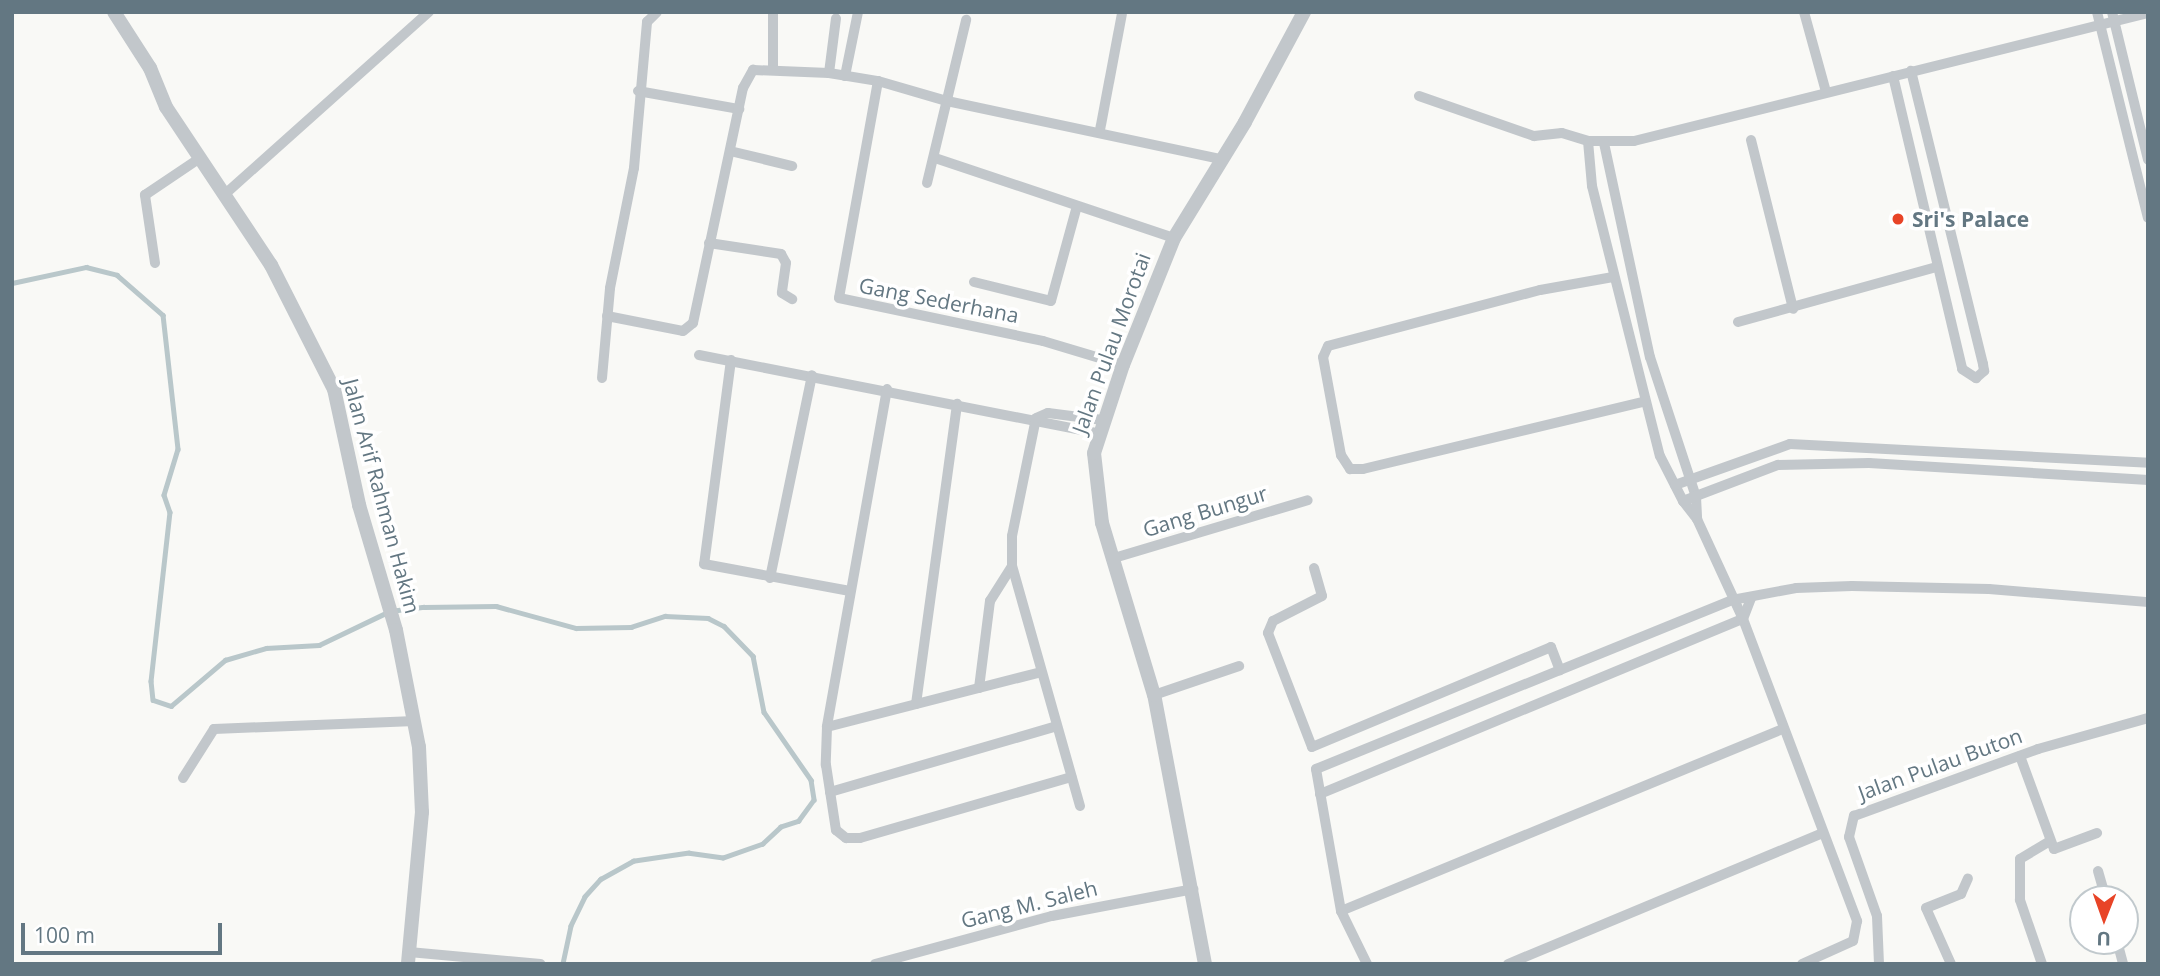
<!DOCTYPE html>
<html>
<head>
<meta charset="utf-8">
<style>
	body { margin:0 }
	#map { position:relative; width:2160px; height:976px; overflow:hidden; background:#f9f9f6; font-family:"Open Sans",sans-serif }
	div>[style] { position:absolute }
	.stream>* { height:4.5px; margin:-2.25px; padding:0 2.25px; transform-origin:2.25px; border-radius:2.25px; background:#b9c7ca }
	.minor>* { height:10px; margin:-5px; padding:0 5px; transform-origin:5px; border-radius:5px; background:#c2c7cb }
	.tertiary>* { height:14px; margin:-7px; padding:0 7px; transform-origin:7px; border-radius:7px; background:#c2c7cb }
	.dots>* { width:19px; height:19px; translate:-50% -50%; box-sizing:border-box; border:4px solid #fff; border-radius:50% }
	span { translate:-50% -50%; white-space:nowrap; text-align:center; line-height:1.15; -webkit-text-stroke:7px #fff; paint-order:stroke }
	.poi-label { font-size:21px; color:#637782; font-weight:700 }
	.left { translate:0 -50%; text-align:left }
	.street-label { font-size:21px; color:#637782 }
	.frame { position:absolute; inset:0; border:14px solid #637782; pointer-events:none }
	.north { position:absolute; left:2069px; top:885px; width:70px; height:70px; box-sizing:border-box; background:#fff; border:2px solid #c1c9cd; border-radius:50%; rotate:181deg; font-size:19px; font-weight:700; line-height:28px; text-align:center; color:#637782 }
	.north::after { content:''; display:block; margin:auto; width:24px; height:32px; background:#e84427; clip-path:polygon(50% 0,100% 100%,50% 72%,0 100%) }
	.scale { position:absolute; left:21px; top:923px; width:201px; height:32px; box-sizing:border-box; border:4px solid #637782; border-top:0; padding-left:9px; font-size:21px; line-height:24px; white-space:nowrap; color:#637782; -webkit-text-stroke:5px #fff; paint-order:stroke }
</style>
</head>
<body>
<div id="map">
	<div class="stream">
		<div style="left:12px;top:283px;width:76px;rotate:-12.2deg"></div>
		<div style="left:86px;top:267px;width:32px;rotate:14deg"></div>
		<div style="left:117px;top:275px;width:61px;rotate:41deg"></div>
		<div style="left:163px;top:315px;width:135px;rotate:83.6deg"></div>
		<div style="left:178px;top:449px;width:48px;rotate:106.9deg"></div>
		<div style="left:164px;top:495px;width:18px;rotate:71deg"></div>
		<div style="left:170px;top:512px;width:170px;rotate:96.4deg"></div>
		<div style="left:151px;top:681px;width:19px;rotate:84deg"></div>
		<div style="left:153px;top:700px;width:19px;rotate:18deg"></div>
		<div style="left:171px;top:706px;width:71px;rotate:-40.4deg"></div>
		<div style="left:225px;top:660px;width:43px;rotate:-16.3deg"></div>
		<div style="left:266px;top:648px;width:53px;rotate:-3.2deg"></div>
		<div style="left:319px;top:645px;width:79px;rotate:-25.6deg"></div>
		<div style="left:390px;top:611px;width:34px;rotate:-7deg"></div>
		<div style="left:424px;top:607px;width:72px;rotate:-0.8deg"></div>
		<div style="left:496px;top:606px;width:83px;rotate:15.4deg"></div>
		<div style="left:576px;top:628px;width:55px;rotate:-1deg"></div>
		<div style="left:631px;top:627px;width:36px;rotate:-18deg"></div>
		<div style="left:665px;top:616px;width:43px;rotate:2.7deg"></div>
		<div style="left:708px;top:618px;width:18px;rotate:27deg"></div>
		<div style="left:724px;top:626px;width:42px;rotate:46deg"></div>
		<div style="left:753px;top:656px;width:57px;rotate:78.9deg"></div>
		<div style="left:764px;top:712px;width:83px;rotate:55.3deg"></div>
		<div style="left:811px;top:780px;width:20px;rotate:81deg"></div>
		<div style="left:814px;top:800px;width:26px;rotate:126deg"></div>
		<div style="left:799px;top:821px;width:19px;rotate:162deg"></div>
		<div style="left:781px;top:827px;width:25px;rotate:137deg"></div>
		<div style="left:763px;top:844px;width:42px;rotate:160.7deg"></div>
		<div style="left:723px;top:858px;width:34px;rotate:-172deg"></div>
		<div style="left:689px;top:853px;width:56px;rotate:171.7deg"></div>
		<div style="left:634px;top:861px;width:38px;rotate:151deg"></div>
		<div style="left:601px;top:879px;width:24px;rotate:132deg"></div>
		<div style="left:585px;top:897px;width:32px;rotate:116deg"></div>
		<div style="left:571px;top:926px;width:39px;rotate:102deg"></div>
	</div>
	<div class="minor">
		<div style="left:773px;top:12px;width:58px;rotate:90deg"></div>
		<div style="left:1804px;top:12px;width:83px;rotate:74.6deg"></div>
		<div style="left:2097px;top:12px;width:212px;rotate:76.1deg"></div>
		<div style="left:2112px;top:12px;width:152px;rotate:76.3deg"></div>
		<div style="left:829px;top:73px;width:55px;rotate:-82.7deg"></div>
		<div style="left:845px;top:76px;width:65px;rotate:-78.5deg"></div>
		<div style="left:1893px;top:76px;width:301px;rotate:76.7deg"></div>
		<div style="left:1962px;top:369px;width:17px;rotate:33deg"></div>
		<div style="left:1976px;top:378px;width:11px;rotate:-41deg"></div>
		<div style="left:1984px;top:371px;width:7px;rotate:-98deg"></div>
		<div style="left:1983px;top:364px;width:302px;rotate:-103.8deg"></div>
		<div style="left:878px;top:81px;width:220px;rotate:100.2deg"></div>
		<div style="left:839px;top:298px;width:208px;rotate:11.9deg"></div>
		<div style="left:1043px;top:341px;width:84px;rotate:16.7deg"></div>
		<div style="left:638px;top:91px;width:103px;rotate:10.1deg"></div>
		<div style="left:1419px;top:96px;width:122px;rotate:19.2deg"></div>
		<div style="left:1534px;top:136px;width:28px;rotate:-6deg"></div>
		<div style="left:1562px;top:133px;width:27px;rotate:17deg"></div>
		<div style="left:1588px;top:141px;width:46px"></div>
		<div style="left:1634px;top:141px;width:530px;rotate:-13.98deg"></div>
		<div style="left:1100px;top:130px;width:118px;rotate:-79.3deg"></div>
		<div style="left:1751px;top:140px;width:174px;rotate:76deg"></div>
		<div style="left:1588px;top:141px;width:45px;rotate:84.9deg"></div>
		<div style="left:1592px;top:186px;width:278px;rotate:75.9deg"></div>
		<div style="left:1660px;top:456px;width:51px;rotate:62.9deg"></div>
		<div style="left:1683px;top:501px;width:23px;rotate:52deg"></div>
		<div style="left:1697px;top:519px;width:110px;rotate:65.3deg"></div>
		<div style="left:1743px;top:619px;width:323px;rotate:69.3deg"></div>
		<div style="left:1857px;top:921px;width:20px;rotate:101deg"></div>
		<div style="left:1853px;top:941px;width:56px;rotate:155.7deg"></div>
		<div style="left:1604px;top:143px;width:219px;rotate:77.9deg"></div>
		<div style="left:1650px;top:357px;width:147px;rotate:71.8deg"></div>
		<div style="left:1696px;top:497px;width:22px;rotate:87deg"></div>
		<div style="left:730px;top:151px;width:64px;rotate:13.6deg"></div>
		<div style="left:935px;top:158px;width:252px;rotate:18.5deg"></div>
		<div style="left:927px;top:183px;width:168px;rotate:-76.5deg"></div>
		<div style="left:224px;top:195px;width:275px;rotate:-41.8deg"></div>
		<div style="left:709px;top:243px;width:73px;rotate:8.7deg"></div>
		<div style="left:781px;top:254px;width:10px;rotate:61deg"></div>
		<div style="left:786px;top:263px;width:30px;rotate:98deg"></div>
		<div style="left:782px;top:293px;width:12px;rotate:31deg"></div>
		<div style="left:155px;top:263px;width:69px;rotate:-98.4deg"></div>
		<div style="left:145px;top:195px;width:66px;rotate:-33.9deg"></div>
		<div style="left:1613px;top:277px;width:74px;rotate:169.9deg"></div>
		<div style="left:1540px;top:290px;width:219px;rotate:165.2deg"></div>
		<div style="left:1328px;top:346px;width:12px;rotate:114deg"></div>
		<div style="left:1323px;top:357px;width:100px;rotate:79.6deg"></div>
		<div style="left:1341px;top:455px;width:17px;rotate:57deg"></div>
		<div style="left:1350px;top:469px;width:13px"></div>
		<div style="left:1363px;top:469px;width:288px;rotate:-13.5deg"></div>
		<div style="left:974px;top:282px;width:79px;rotate:13.9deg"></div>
		<div style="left:1051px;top:301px;width:98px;rotate:-74.7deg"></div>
		<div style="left:607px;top:316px;width:77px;rotate:11.2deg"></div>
		<div style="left:683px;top:331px;width:13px;rotate:-39deg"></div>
		<div style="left:693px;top:323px;width:240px;rotate:-78deg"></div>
		<div style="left:743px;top:88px;width:21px;rotate:-61deg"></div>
		<div style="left:753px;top:70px;width:76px;rotate:2.3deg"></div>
		<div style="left:829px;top:73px;width:50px;rotate:9.3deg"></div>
		<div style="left:878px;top:81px;width:72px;rotate:16.2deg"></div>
		<div style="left:947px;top:101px;width:280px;rotate:12deg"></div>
		<div style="left:1738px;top:322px;width:205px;rotate:-15.5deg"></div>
		<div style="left:699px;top:355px;width:407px;rotate:11.1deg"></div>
		<div style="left:731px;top:360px;width:206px;rotate:97.5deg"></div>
		<div style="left:704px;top:564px;width:147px;rotate:10.5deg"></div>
		<div style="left:602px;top:378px;width:90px;rotate:-84.9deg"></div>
		<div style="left:610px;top:288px;width:122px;rotate:-78.7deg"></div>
		<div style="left:634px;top:168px;width:147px;rotate:-84.9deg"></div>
		<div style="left:647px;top:22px;width:14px;rotate:-45deg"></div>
		<div style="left:887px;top:389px;width:343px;rotate:100.1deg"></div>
		<div style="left:827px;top:727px;width:38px;rotate:92deg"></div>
		<div style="left:826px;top:765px;width:66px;rotate:81.3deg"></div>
		<div style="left:836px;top:830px;width:13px;rotate:39deg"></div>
		<div style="left:846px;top:838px;width:14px"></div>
		<div style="left:860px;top:838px;width:220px;rotate:-16.1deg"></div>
		<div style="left:1675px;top:485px;width:122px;rotate:-19.6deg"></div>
		<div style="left:1790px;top:444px;width:359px;rotate:3deg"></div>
		<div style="left:1683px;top:501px;width:102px;rotate:-20.8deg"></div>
		<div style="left:1778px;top:465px;width:91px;rotate:-1.3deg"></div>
		<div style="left:1869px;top:463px;width:280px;rotate:3.5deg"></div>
		<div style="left:1114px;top:558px;width:202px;rotate:-16.6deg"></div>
		<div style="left:1314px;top:568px;width:29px;rotate:74deg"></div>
		<div style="left:1322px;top:596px;width:55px;rotate:153deg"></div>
		<div style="left:1273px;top:621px;width:13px;rotate:113deg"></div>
		<div style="left:1268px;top:633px;width:122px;rotate:68.9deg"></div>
		<div style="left:1312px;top:747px;width:259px;rotate:-22.7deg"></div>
		<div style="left:1551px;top:647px;width:25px;rotate:69deg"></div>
		<div style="left:770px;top:578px;width:207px;rotate:-78.3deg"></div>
		<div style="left:979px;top:688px;width:88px;rotate:-82.8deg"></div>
		<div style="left:990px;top:601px;width:41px;rotate:-57.8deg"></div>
		<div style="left:1154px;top:695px;width:90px;rotate:-18.8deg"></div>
		<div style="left:916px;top:704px;width:303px;rotate:-82.2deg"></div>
		<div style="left:827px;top:727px;width:221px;rotate:-14.4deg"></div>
		<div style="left:2020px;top:756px;width:99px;rotate:69.9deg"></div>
		<div style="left:2054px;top:849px;width:46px;rotate:-20.4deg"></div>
		<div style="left:183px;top:778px;width:58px;rotate:-57.7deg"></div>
		<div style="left:214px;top:729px;width:201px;rotate:-2.3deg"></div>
		<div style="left:830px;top:792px;width:236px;rotate:-16.2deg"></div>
		<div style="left:1320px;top:794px;width:458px;rotate:-22.5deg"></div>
		<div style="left:1743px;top:619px;width:22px;rotate:-69deg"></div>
		<div style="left:1080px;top:806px;width:249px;rotate:-105.8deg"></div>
		<div style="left:1012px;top:566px;width:30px;rotate:-90deg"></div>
		<div style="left:1012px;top:536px;width:120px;rotate:-78.5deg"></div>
		<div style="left:1036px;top:418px;width:13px;rotate:-23deg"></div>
		<div style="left:1048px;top:413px;width:55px;rotate:7.3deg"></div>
		<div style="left:2098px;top:871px;width:29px;rotate:74deg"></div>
		<div style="left:1341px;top:911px;width:477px;rotate:-22.4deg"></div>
		<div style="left:2117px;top:941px;width:24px;rotate:75deg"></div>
		<div style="left:409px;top:952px;width:132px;rotate:5.2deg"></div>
		<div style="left:875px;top:964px;width:183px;rotate:-15.2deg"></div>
		<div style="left:1052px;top:916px;width:144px;rotate:-10.8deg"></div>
		<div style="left:1367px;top:964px;width:59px;rotate:-116.1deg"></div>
		<div style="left:1341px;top:911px;width:144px;rotate:-100deg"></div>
		<div style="left:1316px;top:769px;width:449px;rotate:-22.1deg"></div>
		<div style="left:1732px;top:600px;width:65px;rotate:-10.6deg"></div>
		<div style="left:1796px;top:588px;width:56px;rotate:-2deg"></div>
		<div style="left:1852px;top:586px;width:137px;rotate:1.3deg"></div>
		<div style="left:1989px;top:589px;width:160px;rotate:4.7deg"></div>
		<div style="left:1508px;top:964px;width:338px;rotate:-22.6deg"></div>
		<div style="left:1879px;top:964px;width:48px;rotate:-92.4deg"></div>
		<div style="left:1877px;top:916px;width:84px;rotate:-109.5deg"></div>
		<div style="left:1849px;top:837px;width:22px;rotate:-77deg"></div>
		<div style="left:1854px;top:816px;width:196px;rotate:-20deg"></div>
		<div style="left:2038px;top:749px;width:114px;rotate:-15.7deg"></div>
		<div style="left:1951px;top:964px;width:61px;rotate:-114.1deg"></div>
		<div style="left:1926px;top:908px;width:38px;rotate:-22deg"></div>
		<div style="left:1961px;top:894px;width:17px;rotate:-66deg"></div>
		<div style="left:2042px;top:964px;width:68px;rotate:-109deg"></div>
		<div style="left:2020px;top:900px;width:41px;rotate:-90deg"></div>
		<div style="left:2020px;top:859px;width:35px;rotate:-31deg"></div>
	</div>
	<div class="tertiary">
		<div style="left:114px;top:12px;width:67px;rotate:57.3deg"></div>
		<div style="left:150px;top:68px;width:42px;rotate:67.7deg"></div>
		<div style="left:166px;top:107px;width:190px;rotate:56.4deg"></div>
		<div style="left:271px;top:265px;width:139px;rotate:63.1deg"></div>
		<div style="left:334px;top:389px;width:119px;rotate:77.8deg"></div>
		<div style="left:359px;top:505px;width:130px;rotate:73.5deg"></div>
		<div style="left:396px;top:630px;width:119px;rotate:78.9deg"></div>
		<div style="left:419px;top:747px;width:65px;rotate:87.4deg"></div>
		<div style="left:422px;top:812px;width:153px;rotate:95.3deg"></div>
		<div style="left:1205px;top:964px;width:274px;rotate:-100.7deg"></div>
		<div style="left:1154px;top:695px;width:180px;rotate:-106.8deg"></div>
		<div style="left:1102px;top:523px;width:70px;rotate:-96.5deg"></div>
		<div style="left:1094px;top:453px;width:93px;rotate:-71.8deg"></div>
		<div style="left:1123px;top:365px;width:137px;rotate:-68.1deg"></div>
		<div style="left:1174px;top:238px;width:136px;rotate:-58.5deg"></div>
		<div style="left:1245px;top:122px;width:125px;rotate:-61.8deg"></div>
	</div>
	<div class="dots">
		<div style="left:1898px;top:219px;background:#e84427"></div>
	</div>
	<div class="poi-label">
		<span class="left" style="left:1912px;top:219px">Sri's Palace</span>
	</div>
	<div class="street-label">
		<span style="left:939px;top:300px;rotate:11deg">Gang Sederhana</span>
		<span style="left:1111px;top:343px;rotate:-70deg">Jalan Pulau Morotai</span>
		<span style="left:382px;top:496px;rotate:75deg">Jalan Arif Rahman Hakim</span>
		<span style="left:1205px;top:511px;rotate:-17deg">Gang Bungur</span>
		<span style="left:1940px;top:764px;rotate:-20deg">Jalan Pulau Buton</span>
		<span style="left:1029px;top:904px;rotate:-14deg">Gang M. Saleh</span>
	</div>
	<div class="frame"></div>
	<div class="north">U</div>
	<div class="scale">100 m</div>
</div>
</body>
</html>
